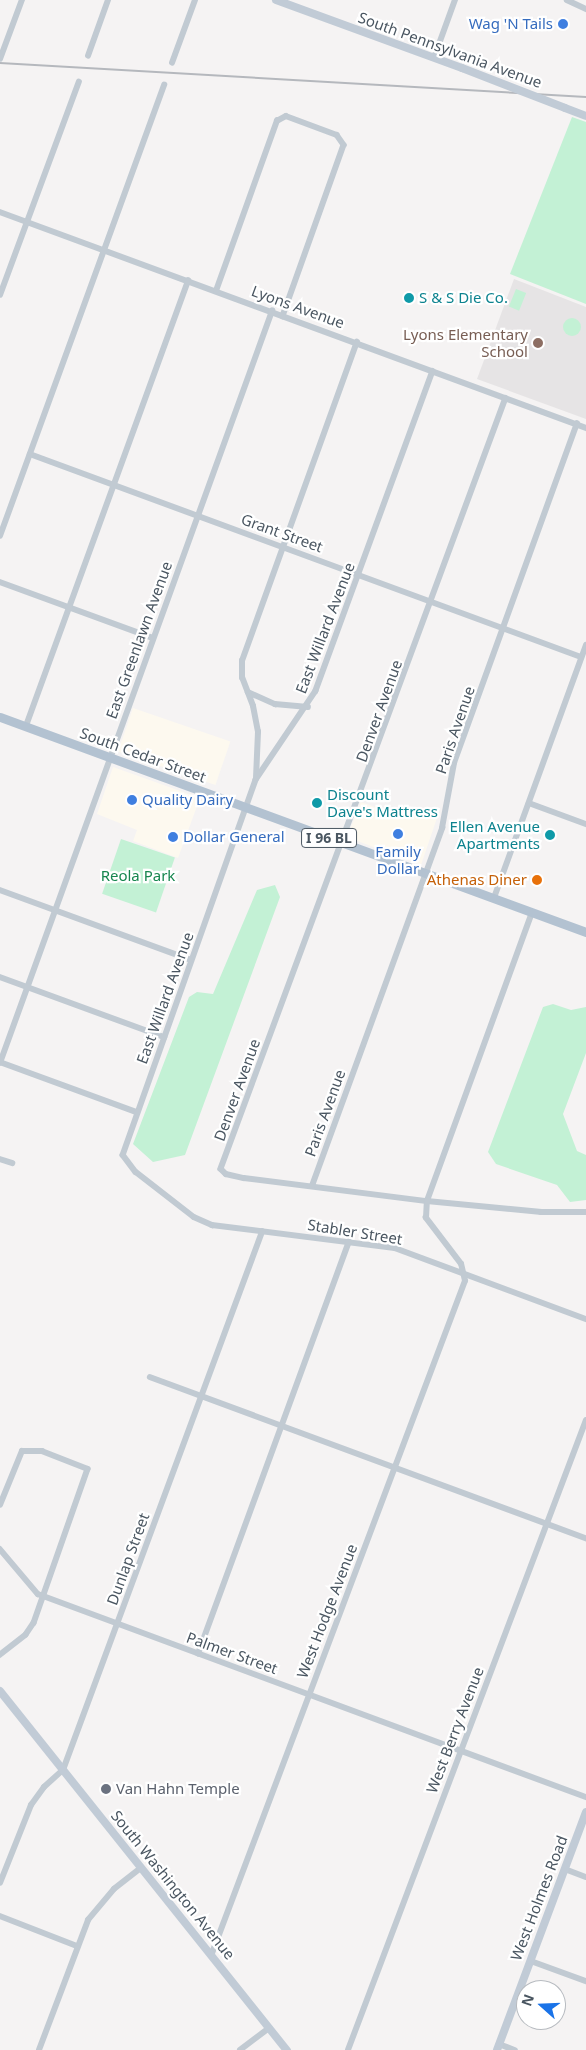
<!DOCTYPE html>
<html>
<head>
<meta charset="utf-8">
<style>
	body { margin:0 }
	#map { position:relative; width:586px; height:2050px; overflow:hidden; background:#f5f3f3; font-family:"Noto Sans",sans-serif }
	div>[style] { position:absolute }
	.commercial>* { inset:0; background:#fdf9ef; transform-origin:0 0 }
	.education>* { inset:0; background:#e6e4e5 }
	.green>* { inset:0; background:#c3f1d5; transform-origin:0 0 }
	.round { border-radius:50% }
	.street>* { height:5.5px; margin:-2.75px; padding:0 2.75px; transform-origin:2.75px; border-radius:2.75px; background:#c1cad2 }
	.secondary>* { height:8px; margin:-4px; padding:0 4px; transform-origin:4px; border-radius:4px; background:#c1cbd6 }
	.primary>* { height:9px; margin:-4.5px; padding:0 4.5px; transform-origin:4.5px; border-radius:4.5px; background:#b3c2d1 }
	.rail>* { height:2px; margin:-1px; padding:0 1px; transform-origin:1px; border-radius:1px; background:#b5b8bd }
	.secondary-bridge>* { height:8px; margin:-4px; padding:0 4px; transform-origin:4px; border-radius:4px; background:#c1cbd6 }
	.dots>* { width:14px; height:14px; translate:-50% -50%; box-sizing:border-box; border:2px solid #fff; border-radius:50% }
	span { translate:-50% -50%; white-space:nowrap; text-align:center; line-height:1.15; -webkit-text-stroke:4.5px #fff; paint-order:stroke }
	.shield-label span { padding:1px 4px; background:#fff; border:1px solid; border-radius:4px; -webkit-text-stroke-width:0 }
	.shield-label { font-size:14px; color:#4a5661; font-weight:700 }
	.shop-label { font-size:15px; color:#366cbe }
	.right { translate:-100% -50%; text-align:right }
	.left { translate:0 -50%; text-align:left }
	.street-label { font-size:15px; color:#4a5661 }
	.culture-label { font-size:15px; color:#0d838f }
	.education-label { font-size:15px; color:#785e54 }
	.park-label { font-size:15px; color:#17864f }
	.food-label { font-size:15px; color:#c56008 }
	.worship-label { font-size:15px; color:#5b616d }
	.north { position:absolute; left:516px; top:1980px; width:50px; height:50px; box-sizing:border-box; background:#fff; border:1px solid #b7bbc0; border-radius:50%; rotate:290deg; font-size:14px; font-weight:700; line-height:20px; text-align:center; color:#4a5661 }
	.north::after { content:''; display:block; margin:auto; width:18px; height:22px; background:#1a73e8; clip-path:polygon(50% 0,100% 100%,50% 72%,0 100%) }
</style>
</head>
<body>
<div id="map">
	<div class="commercial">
		<div style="left:133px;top:708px;width:103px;height:46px;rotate:19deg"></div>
		<div style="clip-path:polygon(113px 767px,200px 798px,178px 858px,133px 841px,137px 830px,97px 814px)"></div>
		<div style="clip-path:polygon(361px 802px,397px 815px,401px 806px,437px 818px,421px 865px,347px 837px)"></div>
	</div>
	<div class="education">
		<div style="clip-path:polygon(514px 279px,586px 307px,586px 419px,477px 379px)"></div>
	</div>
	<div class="green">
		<div style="clip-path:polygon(572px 117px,586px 122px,586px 304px,510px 274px)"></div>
		<div style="left:516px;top:289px;width:11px;height:19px;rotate:22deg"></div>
		<div class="round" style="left:563px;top:318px;width:18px;height:18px"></div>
		<div style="left:121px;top:839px;width:57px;height:58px;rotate:19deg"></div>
		<div style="clip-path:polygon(275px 885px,280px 897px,185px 1155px,153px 1162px,133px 1144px,189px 997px,197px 992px,213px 994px,257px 890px)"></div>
		<div style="clip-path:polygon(553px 1004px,571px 1010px,586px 1007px,586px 1053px,563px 1114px,577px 1151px,586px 1155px,586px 1200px,570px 1202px,557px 1185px,496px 1164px,488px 1152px,543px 1007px)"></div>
	</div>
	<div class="street">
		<div style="left:567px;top:0;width:21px;rotate:25deg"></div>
		<div style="left:88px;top:56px;width:59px;rotate:-70.3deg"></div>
		<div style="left:434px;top:58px;width:62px;rotate:-70.1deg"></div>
		<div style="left:0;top:59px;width:63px;rotate:-69.6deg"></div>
		<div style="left:172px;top:63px;width:67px;rotate:-69.9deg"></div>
		<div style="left:0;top:212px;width:625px;rotate:20.23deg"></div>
		<div style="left:216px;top:291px;width:181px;rotate:-70.3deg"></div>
		<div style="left:277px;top:121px;width:10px;rotate:-29deg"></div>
		<div style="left:286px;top:116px;width:54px;rotate:20.4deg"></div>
		<div style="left:337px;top:135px;width:12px;rotate:55deg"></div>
		<div style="left:344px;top:145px;width:182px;rotate:109.6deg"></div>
		<div style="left:0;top:295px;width:227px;rotate:-69.7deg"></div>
		<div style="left:433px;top:371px;width:341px;rotate:110.1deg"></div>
		<div style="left:316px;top:691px;width:107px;rotate:124deg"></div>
		<div style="left:256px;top:780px;width:398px;rotate:109.5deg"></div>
		<div style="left:123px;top:1155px;width:21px;rotate:53deg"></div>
		<div style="left:136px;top:1172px;width:73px;rotate:37.8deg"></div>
		<div style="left:194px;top:1217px;width:20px;rotate:24deg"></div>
		<div style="left:212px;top:1225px;width:184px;rotate:7.2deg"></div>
		<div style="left:395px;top:1248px;width:204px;rotate:20.4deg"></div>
		<div style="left:506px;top:398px;width:822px;rotate:110.29deg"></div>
		<div style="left:221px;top:1169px;width:7px;rotate:45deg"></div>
		<div style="left:226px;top:1174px;width:18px;rotate:13deg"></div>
		<div style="left:244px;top:1178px;width:184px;rotate:7.2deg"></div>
		<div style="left:427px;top:1201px;width:115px;rotate:5.5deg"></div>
		<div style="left:541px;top:1212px;width:45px"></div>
		<div style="left:30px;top:454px;width:587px;rotate:20.22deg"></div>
		<div style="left:0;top:536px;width:480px;rotate:-70deg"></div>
		<div style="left:0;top:582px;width:163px;rotate:20.1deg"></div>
		<div style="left:248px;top:692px;width:30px;rotate:24deg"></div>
		<div style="left:275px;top:704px;width:33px;rotate:5deg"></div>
		<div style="left:26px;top:726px;width:474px;rotate:-70deg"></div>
		<div style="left:256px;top:778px;width:46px;rotate:-87.5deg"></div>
		<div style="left:258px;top:732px;width:26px;rotate:-101deg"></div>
		<div style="left:253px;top:706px;width:30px;rotate:-111deg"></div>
		<div style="left:242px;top:678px;width:17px;rotate:-90deg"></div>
		<div style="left:242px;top:661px;width:339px;rotate:-70.2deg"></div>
		<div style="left:529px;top:803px;width:61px;rotate:20.2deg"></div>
		<div style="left:0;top:890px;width:203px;rotate:20.1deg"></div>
		<div style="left:494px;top:898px;width:269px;rotate:-70deg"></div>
		<div style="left:0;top:977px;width:175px;rotate:20.1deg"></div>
		<div style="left:0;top:1062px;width:146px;rotate:20.1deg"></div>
		<div style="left:0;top:1063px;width:800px;rotate:-70.11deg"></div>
		<div style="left:0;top:1159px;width:13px;rotate:18deg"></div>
		<div style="left:312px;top:1186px;width:381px;rotate:-70deg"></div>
		<div style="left:442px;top:828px;width:66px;rotate:-79.5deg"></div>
		<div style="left:454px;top:763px;width:361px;rotate:-70.1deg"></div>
		<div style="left:150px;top:1377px;width:465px;rotate:20.3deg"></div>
		<div style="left:0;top:1505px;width:58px;rotate:-67.8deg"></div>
		<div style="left:22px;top:1451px;width:20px"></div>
		<div style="left:42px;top:1451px;width:49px;rotate:21.4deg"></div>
		<div style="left:88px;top:1469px;width:163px;rotate:109.3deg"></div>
		<div style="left:34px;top:1623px;width:14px;rotate:124deg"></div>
		<div style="left:26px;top:1635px;width:33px;rotate:142deg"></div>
		<div style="left:0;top:1549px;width:59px;rotate:49.8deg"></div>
		<div style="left:38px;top:1594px;width:584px;rotate:20.33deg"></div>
		<div style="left:198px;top:1654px;width:439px;rotate:-69.9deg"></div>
		<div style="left:565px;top:1869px;width:22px;rotate:21deg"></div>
		<div style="left:0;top:1883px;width:84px;rotate:-68.3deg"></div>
		<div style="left:31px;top:1805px;width:22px;rotate:-54deg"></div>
		<div style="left:44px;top:1787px;width:25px;rotate:-42deg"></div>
		<div style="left:63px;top:1770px;width:574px;rotate:-69.7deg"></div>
		<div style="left:0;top:1916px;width:83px;rotate:21.3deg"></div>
		<div style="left:211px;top:1956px;width:721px;rotate:-69.38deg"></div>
		<div style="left:465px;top:1281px;width:17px;rotate:-103deg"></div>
		<div style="left:461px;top:1264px;width:58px;rotate:-127.3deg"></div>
		<div style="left:426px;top:1218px;width:17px;rotate:-87deg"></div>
		<div style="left:427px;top:1201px;width:307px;rotate:-70deg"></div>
		<div style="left:531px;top:1961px;width:59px;rotate:20deg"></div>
		<div style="left:499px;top:2044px;width:17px;rotate:21deg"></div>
		<div style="left:39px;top:2050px;width:139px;rotate:-69.3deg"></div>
		<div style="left:88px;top:1920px;width:40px;rotate:-50deg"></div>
		<div style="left:114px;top:1889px;width:34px;rotate:-38deg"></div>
		<div style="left:240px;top:2050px;width:36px;rotate:-37deg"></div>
		<div style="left:348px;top:2050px;width:673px;rotate:-69.3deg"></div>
	</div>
	<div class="secondary">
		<div style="left:276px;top:0;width:198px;rotate:20.1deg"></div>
		<div style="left:565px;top:108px;width:22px;rotate:21deg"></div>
		<div style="left:0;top:1691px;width:460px;rotate:51.4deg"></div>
		<div style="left:497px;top:2050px;width:254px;rotate:-69.5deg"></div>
	</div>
	<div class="primary">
		<div style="left:0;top:717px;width:624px;rotate:20.15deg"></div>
	</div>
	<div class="rail">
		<div style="left:0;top:63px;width:587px;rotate:3.32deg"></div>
	</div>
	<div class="secondary-bridge">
		<div style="left:462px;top:68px;width:110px;rotate:21.2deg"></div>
	</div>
	<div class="dots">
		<div style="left:563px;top:24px;background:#3f7fe0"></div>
		<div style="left:409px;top:298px;background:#0f9aa8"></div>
		<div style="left:538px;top:343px;background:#8d6e63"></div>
		<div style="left:132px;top:800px;background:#3f7fe0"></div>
		<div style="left:317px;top:803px;background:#0f9aa8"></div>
		<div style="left:398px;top:834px;background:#3f7fe0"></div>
		<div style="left:550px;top:835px;background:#0f9aa8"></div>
		<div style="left:173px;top:837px;background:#3f7fe0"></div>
		<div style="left:537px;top:880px;background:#e8710a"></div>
		<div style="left:106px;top:1789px;background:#6b7280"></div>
	</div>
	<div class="shield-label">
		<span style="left:329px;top:838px">I 96 BL</span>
	</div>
	<div class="shop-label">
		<span class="right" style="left:553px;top:24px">Wag 'N Tails</span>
		<span class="left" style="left:142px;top:800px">Quality Dairy</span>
		<span class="left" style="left:183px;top:837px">Dollar General</span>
		<span style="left:398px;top:860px">Family<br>Dollar</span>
	</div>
	<div class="street-label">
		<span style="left:450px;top:50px;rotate:20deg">South Pennsylvania Avenue</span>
		<span style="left:298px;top:307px;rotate:20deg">Lyons Avenue</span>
		<span style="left:282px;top:533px;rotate:20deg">Grant Street</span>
		<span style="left:325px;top:628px;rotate:-69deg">East Willard Avenue</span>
		<span style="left:139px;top:640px;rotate:-70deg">East Greenlawn Avenue</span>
		<span style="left:379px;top:711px;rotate:-70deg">Denver Avenue</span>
		<span style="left:455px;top:730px;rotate:-71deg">Paris Avenue</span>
		<span style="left:143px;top:755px;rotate:20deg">South Cedar Street</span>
		<span style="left:165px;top:998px;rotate:-70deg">East Willard Avenue</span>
		<span style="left:237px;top:1090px;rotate:-70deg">Denver Avenue</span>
		<span style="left:325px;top:1113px;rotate:-70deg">Paris Avenue</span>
		<span style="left:355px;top:1232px;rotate:9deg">Stabler Street</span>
		<span style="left:128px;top:1559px;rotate:-70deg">Dunlap Street</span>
		<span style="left:327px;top:1611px;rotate:-69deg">West Hodge Avenue</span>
		<span style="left:232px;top:1653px;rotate:20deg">Palmer Street</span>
		<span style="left:455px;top:1730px;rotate:-69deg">West Berry Avenue</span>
		<span style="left:173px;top:1885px;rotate:51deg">South Washington Avenue</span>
		<span style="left:539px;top:1898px;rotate:-69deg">West Holmes Road</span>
	</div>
	<div class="culture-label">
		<span class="left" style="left:419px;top:298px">S &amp; S Die Co.</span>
		<span class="left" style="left:327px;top:803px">Discount<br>Dave's Mattress</span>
		<span class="right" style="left:540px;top:835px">Ellen Avenue<br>Apartments</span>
	</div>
	<div class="education-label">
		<span class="right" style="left:528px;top:343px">Lyons Elementary<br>School</span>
	</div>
	<div class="park-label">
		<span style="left:138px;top:876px">Reola Park</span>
	</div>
	<div class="food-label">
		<span class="right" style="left:527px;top:880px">Athenas Diner</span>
	</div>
	<div class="worship-label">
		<span class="left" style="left:116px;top:1789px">Van Hahn Temple</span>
	</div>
	<div class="north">N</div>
</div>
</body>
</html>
